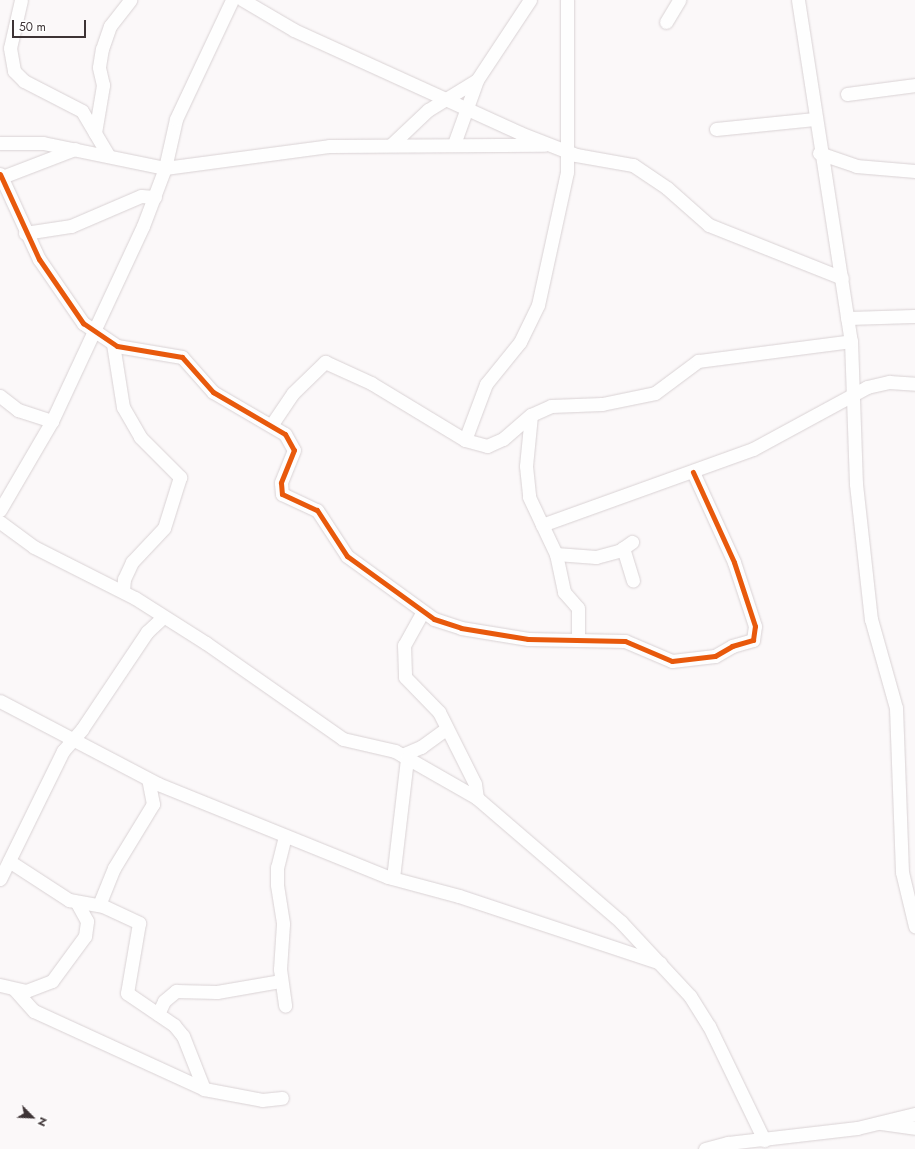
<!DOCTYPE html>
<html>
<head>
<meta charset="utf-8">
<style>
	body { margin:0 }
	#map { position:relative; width:915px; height:1149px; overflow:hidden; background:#fbf8f9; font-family:Jost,sans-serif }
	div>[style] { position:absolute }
	.roads { filter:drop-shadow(0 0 1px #d9d2d4) drop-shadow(0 0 1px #d9d2d4) }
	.minor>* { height:13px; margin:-6.5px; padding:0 6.5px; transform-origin:6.5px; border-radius:6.5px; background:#fefefe }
	.cycleway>* { height:5px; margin:-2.5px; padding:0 2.5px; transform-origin:2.5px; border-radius:2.5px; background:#e8590c }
	span { translate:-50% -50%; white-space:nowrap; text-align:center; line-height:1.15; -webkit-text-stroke:4px #fff; paint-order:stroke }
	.north { position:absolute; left:12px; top:1097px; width:40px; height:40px; -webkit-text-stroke:3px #fff; paint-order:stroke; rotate:114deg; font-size:11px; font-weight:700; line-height:16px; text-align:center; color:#3d3335 }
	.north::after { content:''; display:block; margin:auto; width:14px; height:18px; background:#3d3335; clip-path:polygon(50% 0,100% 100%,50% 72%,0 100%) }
	.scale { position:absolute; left:12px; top:20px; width:74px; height:18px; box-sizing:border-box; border:2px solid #3d3335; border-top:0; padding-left:5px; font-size:12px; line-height:14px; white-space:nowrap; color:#3d3335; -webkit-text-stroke:3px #fff; paint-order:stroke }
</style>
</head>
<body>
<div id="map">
	<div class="roads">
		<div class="minor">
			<div style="left:21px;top:0;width:49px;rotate:102.9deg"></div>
			<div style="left:10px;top:48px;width:23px;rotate:80deg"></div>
			<div style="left:14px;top:71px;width:14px;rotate:45deg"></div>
			<div style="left:24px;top:81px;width:65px;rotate:27.3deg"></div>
			<div style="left:82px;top:111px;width:51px;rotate:59.4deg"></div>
			<div style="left:243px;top:0;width:59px;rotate:30.5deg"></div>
			<div style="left:294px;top:30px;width:248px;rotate:24.5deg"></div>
			<div style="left:520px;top:133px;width:60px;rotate:21.4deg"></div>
			<div style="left:576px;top:155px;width:58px;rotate:10deg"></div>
			<div style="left:633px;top:165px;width:41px;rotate:34.1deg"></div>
			<div style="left:667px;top:188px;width:56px;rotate:41.4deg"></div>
			<div style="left:709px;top:225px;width:143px;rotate:21.7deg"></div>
			<div style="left:798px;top:0;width:345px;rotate:81.2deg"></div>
			<div style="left:851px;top:341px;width:143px;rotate:88deg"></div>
			<div style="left:856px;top:484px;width:136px;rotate:83.7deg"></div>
			<div style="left:871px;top:619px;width:92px;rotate:74.3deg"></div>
			<div style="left:896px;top:708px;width:164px;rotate:87.9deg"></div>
			<div style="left:902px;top:872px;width:56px;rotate:76.5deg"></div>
			<div style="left:666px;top:22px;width:26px;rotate:-59deg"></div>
			<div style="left:847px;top:94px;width:69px;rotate:-7.5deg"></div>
			<div style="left:716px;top:129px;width:99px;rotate:-5.8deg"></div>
			<div style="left:95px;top:133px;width:49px;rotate:-80.5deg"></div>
			<div style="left:103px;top:85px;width:18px;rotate:-103deg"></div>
			<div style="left:99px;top:67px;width:18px;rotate:-81deg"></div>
			<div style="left:102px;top:49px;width:24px;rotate:-71deg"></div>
			<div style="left:110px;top:26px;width:33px;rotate:-52deg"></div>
			<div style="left:0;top:143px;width:43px"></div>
			<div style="left:43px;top:143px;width:125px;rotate:11.6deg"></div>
			<div style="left:165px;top:168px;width:165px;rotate:-7.6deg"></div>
			<div style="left:329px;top:146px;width:215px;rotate:-0.3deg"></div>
			<div style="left:392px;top:144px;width:50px;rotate:-43.4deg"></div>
			<div style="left:428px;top:110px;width:57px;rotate:-31.5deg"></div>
			<div style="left:454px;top:144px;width:68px;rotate:-70.2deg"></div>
			<div style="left:477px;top:80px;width:96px;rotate:-56.5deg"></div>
			<div style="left:819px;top:153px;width:39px;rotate:19deg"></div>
			<div style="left:856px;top:166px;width:59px;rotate:4.8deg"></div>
			<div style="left:0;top:174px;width:94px;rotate:65.4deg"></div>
			<div style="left:39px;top:259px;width:78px;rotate:55.5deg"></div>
			<div style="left:83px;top:323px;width:41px;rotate:34.1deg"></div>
			<div style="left:117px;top:346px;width:66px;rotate:9.6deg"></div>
			<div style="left:182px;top:357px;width:47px;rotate:48.5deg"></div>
			<div style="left:213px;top:392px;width:83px;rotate:30.3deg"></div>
			<div style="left:285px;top:434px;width:18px;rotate:61deg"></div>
			<div style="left:294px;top:450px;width:35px;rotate:112deg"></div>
			<div style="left:281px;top:483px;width:11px;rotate:85deg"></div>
			<div style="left:282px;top:494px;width:38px;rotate:25deg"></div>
			<div style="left:317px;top:510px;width:55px;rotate:56.9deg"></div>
			<div style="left:347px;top:556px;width:107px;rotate:35.9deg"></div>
			<div style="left:434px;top:619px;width:28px;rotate:18deg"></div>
			<div style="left:461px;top:628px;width:68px;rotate:9.3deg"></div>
			<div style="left:528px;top:639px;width:97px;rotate:1.2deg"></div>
			<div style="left:625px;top:641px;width:51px;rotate:23.1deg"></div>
			<div style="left:672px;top:661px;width:43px;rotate:-6.6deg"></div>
			<div style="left:715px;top:656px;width:20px;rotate:-30deg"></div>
			<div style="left:732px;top:646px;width:22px;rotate:-16deg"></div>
			<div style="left:753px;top:640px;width:14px;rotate:-82deg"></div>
			<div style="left:755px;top:626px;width:67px;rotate:-108.2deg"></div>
			<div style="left:734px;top:562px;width:99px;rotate:-114.5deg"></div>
			<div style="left:2px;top:177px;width:78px;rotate:-21deg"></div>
			<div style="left:25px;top:233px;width:47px;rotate:-8.7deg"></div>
			<div style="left:71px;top:226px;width:76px;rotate:-23.2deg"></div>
			<div style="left:141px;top:196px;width:14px;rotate:4deg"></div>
			<div style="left:847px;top:318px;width:68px;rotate:-1.7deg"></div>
			<div style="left:113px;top:344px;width:64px;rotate:81deg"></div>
			<div style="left:123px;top:407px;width:34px;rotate:60deg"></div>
			<div style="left:140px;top:437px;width:57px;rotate:45deg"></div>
			<div style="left:180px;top:477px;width:53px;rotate:107.4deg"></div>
			<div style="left:164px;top:528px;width:47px;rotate:133.3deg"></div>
			<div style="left:132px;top:562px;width:19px;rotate:115deg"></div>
			<div style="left:124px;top:579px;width:12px;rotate:95deg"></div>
			<div style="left:0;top:396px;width:23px;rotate:38deg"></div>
			<div style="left:18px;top:410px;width:36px;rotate:18deg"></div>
			<div style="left:531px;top:415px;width:51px;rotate:95.6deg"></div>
			<div style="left:526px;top:466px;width:31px;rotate:84deg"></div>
			<div style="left:529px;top:497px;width:63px;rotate:64.7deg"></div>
			<div style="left:556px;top:554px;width:39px;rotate:78deg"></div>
			<div style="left:564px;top:592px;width:21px;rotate:49deg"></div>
			<div style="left:578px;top:608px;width:31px;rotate:90deg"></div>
			<div style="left:272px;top:424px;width:37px;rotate:-56deg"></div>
			<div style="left:293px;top:393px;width:45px;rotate:-44.1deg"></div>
			<div style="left:325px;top:362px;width:51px;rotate:24.5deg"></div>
			<div style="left:371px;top:383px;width:110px;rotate:31.2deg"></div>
			<div style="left:465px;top:440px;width:23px;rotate:15deg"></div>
			<div style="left:487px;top:446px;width:17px;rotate:-24deg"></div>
			<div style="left:503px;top:439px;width:37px;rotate:-41deg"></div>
			<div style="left:531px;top:415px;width:22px;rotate:-24deg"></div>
			<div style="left:551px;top:406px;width:51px;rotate:-2.2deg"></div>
			<div style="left:602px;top:404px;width:54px;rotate:-11.7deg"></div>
			<div style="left:655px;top:393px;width:54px;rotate:-36.7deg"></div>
			<div style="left:698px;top:361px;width:154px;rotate:-7.4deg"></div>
			<div style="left:465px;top:440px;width:60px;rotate:-69.4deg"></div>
			<div style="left:486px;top:384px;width:54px;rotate:-51deg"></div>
			<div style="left:520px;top:342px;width:41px;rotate:-64.1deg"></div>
			<div style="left:538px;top:305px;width:136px;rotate:-77.7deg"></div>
			<div style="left:567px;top:172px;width:172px;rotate:-90deg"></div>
			<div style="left:0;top:510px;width:103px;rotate:-59.7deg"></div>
			<div style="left:52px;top:421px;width:215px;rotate:-65deg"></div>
			<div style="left:143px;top:226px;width:62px;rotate:-69.2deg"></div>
			<div style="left:165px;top:168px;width:50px;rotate:-77.3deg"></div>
			<div style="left:176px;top:119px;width:132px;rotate:-64.8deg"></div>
			<div style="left:0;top:522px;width:42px;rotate:36.3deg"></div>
			<div style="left:34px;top:547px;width:113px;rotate:26.8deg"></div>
			<div style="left:135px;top:598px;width:84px;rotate:32.4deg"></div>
			<div style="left:206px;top:643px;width:167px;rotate:35deg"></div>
			<div style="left:343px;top:739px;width:53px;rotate:13deg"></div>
			<div style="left:395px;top:751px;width:95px;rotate:29.8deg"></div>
			<div style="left:477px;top:798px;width:190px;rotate:40.7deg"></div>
			<div style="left:621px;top:922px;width:101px;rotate:47deg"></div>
			<div style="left:690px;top:996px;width:36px;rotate:58deg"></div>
			<div style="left:709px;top:1026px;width:127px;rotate:64.2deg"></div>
			<div style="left:542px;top:525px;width:224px;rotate:-19.8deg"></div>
			<div style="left:753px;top:449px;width:130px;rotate:-28.5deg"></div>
			<div style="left:867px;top:387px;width:23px;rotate:-13deg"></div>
			<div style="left:889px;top:382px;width:26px;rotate:4deg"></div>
			<div style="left:623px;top:548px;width:34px;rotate:73deg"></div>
			<div style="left:556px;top:554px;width:40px;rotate:4.3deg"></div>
			<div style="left:596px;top:557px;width:24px;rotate:-15deg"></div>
			<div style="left:619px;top:551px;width:16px;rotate:-35deg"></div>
			<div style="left:422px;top:613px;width:37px;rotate:119deg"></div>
			<div style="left:404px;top:645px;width:32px;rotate:88deg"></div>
			<div style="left:405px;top:677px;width:49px;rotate:45.8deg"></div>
			<div style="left:439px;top:712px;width:80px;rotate:63.4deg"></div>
			<div style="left:475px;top:784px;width:14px;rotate:82deg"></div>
			<div style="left:0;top:701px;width:178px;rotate:27.7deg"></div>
			<div style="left:158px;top:784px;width:248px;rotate:22deg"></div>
			<div style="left:388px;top:877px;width:73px;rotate:15deg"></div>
			<div style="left:459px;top:896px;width:212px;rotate:18.4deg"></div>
			<div style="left:402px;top:755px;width:21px;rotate:-23deg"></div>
			<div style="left:421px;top:747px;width:31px;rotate:-36deg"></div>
			<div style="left:285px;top:836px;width:32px;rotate:104deg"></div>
			<div style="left:277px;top:867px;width:18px;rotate:90deg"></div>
			<div style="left:277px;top:885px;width:39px;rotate:81deg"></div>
			<div style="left:283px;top:924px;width:45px;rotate:93.8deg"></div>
			<div style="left:280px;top:969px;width:37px;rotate:82deg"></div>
			<div style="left:9px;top:861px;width:72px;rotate:33deg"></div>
			<div style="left:69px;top:900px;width:35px;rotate:10deg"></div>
			<div style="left:103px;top:906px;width:40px;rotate:25deg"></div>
			<div style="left:139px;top:923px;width:71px;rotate:99.7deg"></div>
			<div style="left:127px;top:993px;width:57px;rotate:34.2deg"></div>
			<div style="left:174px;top:1025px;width:14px;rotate:51deg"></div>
			<div style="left:183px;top:1036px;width:57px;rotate:68.4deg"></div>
			<div style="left:393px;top:878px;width:121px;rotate:-83.3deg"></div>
			<div style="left:0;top:879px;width:143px;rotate:-63.8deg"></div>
			<div style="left:63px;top:751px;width:29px;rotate:-49deg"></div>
			<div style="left:82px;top:729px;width:117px;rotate:-56.2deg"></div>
			<div style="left:147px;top:632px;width:22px;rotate:-43deg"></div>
			<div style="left:99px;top:905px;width:40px;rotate:-68deg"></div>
			<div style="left:114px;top:868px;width:75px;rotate:-58.6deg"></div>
			<div style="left:153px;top:804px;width:25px;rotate:-101deg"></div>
			<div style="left:0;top:985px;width:27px;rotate:13deg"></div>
			<div style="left:26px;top:991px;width:28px;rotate:-21deg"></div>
			<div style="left:52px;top:981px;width:56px;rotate:-53.7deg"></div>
			<div style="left:85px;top:936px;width:15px;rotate:-82deg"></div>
			<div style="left:87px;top:921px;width:21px;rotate:-119deg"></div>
			<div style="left:14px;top:989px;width:30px;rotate:48deg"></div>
			<div style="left:34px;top:1011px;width:187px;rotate:24.6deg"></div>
			<div style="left:204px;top:1089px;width:59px;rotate:10.7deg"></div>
			<div style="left:262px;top:1100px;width:20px;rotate:-6deg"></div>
			<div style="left:158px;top:1014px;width:14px;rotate:-65deg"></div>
			<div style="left:164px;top:1001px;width:16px;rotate:-40deg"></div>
			<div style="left:176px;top:991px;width:41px;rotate:1.4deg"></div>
			<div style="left:217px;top:992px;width:65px;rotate:-9.8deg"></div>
			<div style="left:881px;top:1123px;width:34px;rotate:8deg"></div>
			<div style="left:705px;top:1149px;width:24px;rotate:-15deg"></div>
			<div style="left:728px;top:1143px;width:130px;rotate:-6.6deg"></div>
			<div style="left:857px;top:1128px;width:60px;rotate:-13.6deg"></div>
		</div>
	</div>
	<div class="cycleway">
		<div style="left:0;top:174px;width:94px;rotate:65.4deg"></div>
		<div style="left:39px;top:259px;width:78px;rotate:55.5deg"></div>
		<div style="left:83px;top:323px;width:41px;rotate:34.1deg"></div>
		<div style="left:117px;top:346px;width:66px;rotate:9.6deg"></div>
		<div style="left:182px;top:357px;width:47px;rotate:48.5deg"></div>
		<div style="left:213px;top:392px;width:83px;rotate:30.3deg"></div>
		<div style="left:285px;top:434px;width:18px;rotate:61deg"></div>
		<div style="left:294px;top:450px;width:35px;rotate:112deg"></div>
		<div style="left:281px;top:483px;width:11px;rotate:85deg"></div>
		<div style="left:282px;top:494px;width:38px;rotate:25deg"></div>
		<div style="left:317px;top:510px;width:55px;rotate:56.9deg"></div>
		<div style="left:347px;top:556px;width:107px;rotate:35.9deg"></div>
		<div style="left:434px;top:619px;width:28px;rotate:18deg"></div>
		<div style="left:461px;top:628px;width:68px;rotate:9.3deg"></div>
		<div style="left:528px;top:639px;width:97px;rotate:1.2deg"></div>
		<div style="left:625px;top:641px;width:51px;rotate:23.1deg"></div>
		<div style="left:672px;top:661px;width:43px;rotate:-6.6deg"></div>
		<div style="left:715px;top:656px;width:20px;rotate:-30deg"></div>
		<div style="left:732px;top:646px;width:22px;rotate:-16deg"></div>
		<div style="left:753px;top:640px;width:14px;rotate:-82deg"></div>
		<div style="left:755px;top:626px;width:67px;rotate:-108.2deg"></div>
		<div style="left:734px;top:562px;width:99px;rotate:-114.5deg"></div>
	</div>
	<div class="north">N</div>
	<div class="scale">50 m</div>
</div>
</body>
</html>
